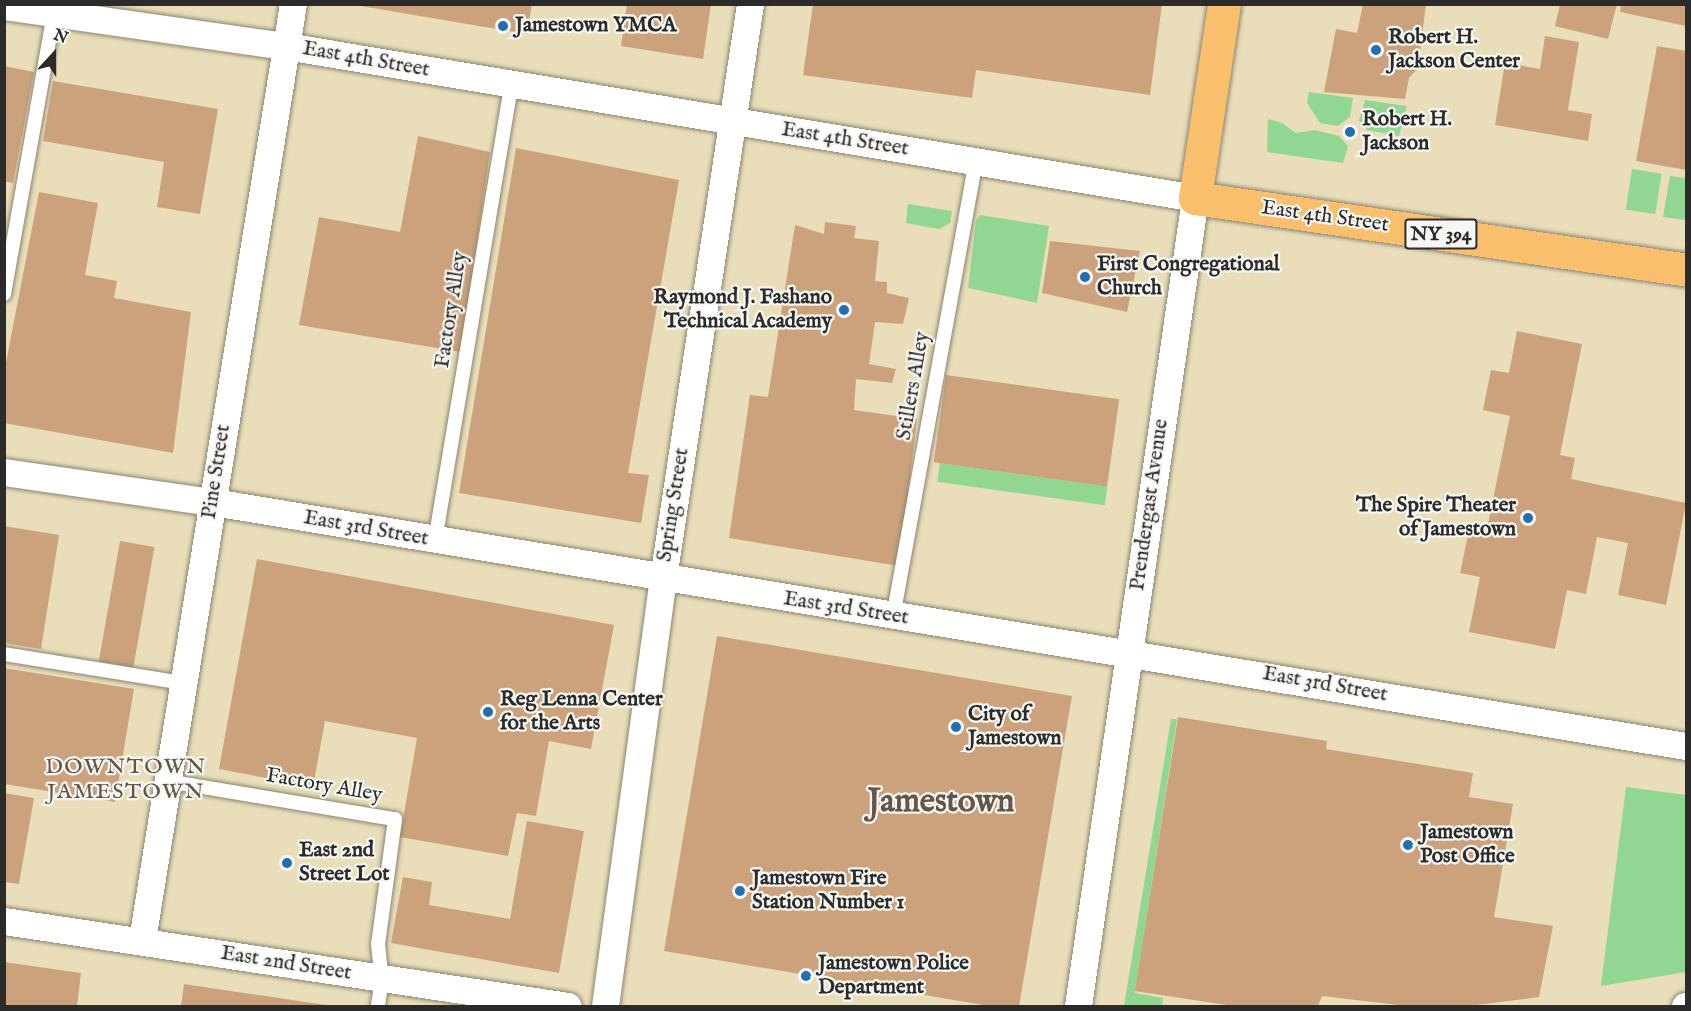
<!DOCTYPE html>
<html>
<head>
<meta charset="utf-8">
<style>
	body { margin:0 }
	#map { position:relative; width:1691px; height:1011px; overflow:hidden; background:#e9deb9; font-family:"IM FELL English",serif }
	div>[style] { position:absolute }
	.green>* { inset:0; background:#91d791; transform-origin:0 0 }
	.building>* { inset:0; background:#cca27c; transform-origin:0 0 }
	.roads { filter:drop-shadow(0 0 2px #8a8472) drop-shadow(0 0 2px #8a8472) }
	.lane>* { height:14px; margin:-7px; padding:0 7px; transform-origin:7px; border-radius:7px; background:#fff }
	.street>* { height:27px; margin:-13.5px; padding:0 13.5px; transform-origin:13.5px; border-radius:13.5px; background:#fff }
	.primary>* { height:33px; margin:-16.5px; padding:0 16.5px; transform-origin:16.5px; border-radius:16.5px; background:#f9bf6d }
	.dots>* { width:16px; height:16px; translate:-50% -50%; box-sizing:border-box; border:3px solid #f6f6f2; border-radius:50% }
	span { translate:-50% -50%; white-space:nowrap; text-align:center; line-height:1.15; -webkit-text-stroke:4.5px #f6f6f2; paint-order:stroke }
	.shield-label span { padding:2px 4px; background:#f6f6f2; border:2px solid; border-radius:4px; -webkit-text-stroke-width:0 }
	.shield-label { font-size:20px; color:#2b2b2b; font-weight:700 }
	.poi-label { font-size:21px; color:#2b2b2b; font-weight:700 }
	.left { translate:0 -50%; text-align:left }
	.right { translate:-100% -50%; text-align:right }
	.street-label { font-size:21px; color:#2b2b2b }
	.neighbourhood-label { font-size:22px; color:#635547; letter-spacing:1.5px }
	.town-label { font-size:33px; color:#635547; font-weight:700 }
	.frame { position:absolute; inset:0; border:6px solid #2b2b2b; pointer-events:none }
	.north { position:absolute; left:24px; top:24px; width:60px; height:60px; -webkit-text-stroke:4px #f6f6f2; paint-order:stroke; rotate:21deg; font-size:16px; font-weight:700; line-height:24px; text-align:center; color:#2b2b2b }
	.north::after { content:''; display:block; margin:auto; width:21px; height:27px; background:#2b2b2b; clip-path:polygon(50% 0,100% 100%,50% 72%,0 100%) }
</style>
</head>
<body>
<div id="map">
	<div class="green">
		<div style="clip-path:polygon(1309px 92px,1353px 98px,1350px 117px,1338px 126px,1320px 123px,1307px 103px)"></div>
		<div style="clip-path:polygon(1365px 100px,1407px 106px,1399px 136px,1367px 130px,1359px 120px)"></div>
		<div style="clip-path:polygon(1268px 119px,1282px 123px,1296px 133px,1315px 130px,1339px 136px,1348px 146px,1343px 163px,1267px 152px)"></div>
		<div style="left:1632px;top:169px;width:30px;height:41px;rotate:9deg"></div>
		<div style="clip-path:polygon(1670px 176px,1686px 178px,1686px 220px,1663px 217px)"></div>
		<div style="clip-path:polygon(908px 204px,952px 211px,950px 223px,939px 229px,906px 223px)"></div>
		<div style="clip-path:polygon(980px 215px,1049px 226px,1037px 303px,968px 288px,976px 220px)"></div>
		<div style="left:940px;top:463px;width:169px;height:19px;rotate:8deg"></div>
		<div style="clip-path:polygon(1171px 719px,1177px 719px,1135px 993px,1163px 998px,1162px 1006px,1124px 1006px)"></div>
		<div style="clip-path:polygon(1626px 787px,1686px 795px,1686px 972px,1601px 986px)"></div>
	</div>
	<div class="building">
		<div style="clip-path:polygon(349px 4px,532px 4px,527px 34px)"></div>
		<div style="clip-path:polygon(627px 4px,711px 4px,703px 59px,621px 46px)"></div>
		<div style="clip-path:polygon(813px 4px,1162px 4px,1150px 95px,976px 70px,972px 98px,803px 75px)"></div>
		<div style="clip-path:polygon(1363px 4px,1426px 4px,1418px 68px,1409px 78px,1405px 99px,1324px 92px,1336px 29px,1357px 33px)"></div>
		<div style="clip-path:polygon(1560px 4px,1617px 4px,1608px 39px,1555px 26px)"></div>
		<div style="clip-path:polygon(1621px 4px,1686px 4px,1686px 26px,1620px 12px)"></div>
		<div style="clip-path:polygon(1545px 36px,1579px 42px,1568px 110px,1592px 114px,1588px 141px,1495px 125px,1505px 63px,1540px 69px)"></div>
		<div style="clip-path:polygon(1657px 46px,1686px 51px,1686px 170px,1636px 161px)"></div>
		<div style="clip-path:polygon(4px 66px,34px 72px,13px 183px,4px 181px)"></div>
		<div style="clip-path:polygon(53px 81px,218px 109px,200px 214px,157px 207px,164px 162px,43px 141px)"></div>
		<div style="clip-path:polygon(418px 136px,490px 152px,461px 352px,299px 325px,319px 217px,400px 232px)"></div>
		<div style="clip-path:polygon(516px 148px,679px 180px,628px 473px,649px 475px,641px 523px,459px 493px)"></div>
		<div style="clip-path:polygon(39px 192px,98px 203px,85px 275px,117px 281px,114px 298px,191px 312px,173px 453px,4px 423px,4px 373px)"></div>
		<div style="clip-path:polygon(825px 222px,856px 226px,854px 238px,879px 241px,875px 281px,887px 282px,887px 293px,909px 298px,903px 324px,875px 322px,869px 364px,896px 369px,892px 383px,856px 379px,854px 410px,917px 419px,899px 566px,729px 538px,750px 395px,768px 397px,795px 225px,824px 234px)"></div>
		<div style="clip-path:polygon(1050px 241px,1140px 251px,1127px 312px,1042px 293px)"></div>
		<div style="clip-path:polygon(1517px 331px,1582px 344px,1560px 455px,1575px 458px,1571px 479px,1686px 503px,1666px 605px,1618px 595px,1628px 543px,1597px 537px,1586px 594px,1567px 590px,1555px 649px,1469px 632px,1480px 577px,1460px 573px,1469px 530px,1486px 534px,1510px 416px,1483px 410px,1491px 370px,1509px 373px)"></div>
		<div style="left:946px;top:375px;width:175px;height:88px;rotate:8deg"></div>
		<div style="clip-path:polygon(4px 526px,59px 535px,41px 649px,4px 643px)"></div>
		<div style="left:120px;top:541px;width:35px;height:122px;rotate:10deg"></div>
		<div style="clip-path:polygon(257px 559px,614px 625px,591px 749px,549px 741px,536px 816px,517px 813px,508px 856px,400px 837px,417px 738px,325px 721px,313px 787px,219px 769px)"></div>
		<div style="clip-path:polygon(717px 636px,1072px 696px,1019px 1006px,989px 1006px,664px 951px)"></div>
		<div style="clip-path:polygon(4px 668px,134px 689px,115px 802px,4px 784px)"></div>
		<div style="clip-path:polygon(1178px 717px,1327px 741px,1326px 749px,1473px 773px,1469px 797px,1513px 804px,1494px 917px,1553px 926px,1539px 997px,1469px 1006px,1407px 1006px,1322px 996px,1318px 1006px,1233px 1006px,1135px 991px)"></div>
		<div style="clip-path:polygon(4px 793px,34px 798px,19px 884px,4px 882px)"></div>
		<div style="clip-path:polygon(527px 821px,584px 831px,559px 973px,391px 943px,403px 877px,432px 882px,429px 905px,510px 919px)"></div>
		<div style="clip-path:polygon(4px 962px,81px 973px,77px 1006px,4px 1006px)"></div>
		<div style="clip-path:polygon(184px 984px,326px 1005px,326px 1006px,181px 1006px)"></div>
	</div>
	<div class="roads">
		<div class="lane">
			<div style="left:4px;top:294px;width:290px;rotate:-79.9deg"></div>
			<div style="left:435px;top:541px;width:461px;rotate:-80.5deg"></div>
			<div style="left:893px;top:617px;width:463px;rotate:-79.7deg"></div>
			<div style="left:4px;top:654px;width:181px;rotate:9.2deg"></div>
			<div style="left:167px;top:781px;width:231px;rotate:9.5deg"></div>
			<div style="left:395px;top:819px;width:126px;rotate:97.7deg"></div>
			<div style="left:378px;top:944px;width:36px;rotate:84deg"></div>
			<div style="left:382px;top:980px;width:26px;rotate:99deg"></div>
		</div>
		<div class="street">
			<div style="left:4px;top:6px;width:285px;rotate:8.1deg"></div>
			<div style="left:286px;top:46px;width:922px;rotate:9.49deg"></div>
			<div style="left:1195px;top:198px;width:816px;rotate:98.24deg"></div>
			<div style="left:4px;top:472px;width:211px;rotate:8.2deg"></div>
			<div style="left:213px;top:502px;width:1493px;rotate:9.41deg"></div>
			<div style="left:4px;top:921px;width:570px;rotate:8.57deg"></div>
			<div style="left:142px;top:940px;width:948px;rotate:-80.84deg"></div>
			<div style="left:605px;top:1006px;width:432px;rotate:-82.3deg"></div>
			<div style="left:663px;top:578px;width:581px;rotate:-81.38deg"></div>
			<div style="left:1685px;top:1006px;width:1px"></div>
		</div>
		<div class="primary">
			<div style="left:1224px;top:4px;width:196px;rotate:98.5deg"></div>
			<div style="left:1195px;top:198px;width:496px;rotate:8.3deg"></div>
		</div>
	</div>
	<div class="dots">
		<div style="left:503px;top:26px;background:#1f6fb2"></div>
		<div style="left:1376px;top:50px;background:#1f6fb2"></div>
		<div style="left:1350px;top:132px;background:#1f6fb2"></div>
		<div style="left:1085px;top:277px;background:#1f6fb2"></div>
		<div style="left:844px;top:310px;background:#1f6fb2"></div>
		<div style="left:1528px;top:518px;background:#1f6fb2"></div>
		<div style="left:488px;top:712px;background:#1f6fb2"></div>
		<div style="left:956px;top:727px;background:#1f6fb2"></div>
		<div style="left:1408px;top:845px;background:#1f6fb2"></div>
		<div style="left:287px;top:863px;background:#1f6fb2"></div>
		<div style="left:740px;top:891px;background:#1f6fb2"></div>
		<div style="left:806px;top:976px;background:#1f6fb2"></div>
	</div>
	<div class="shield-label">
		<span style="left:1441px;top:234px">NY 394</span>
	</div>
	<div class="poi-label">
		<span class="left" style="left:515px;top:26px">Jamestown YMCA</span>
		<span class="left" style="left:1388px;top:50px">Robert H.<br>Jackson Center</span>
		<span class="left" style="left:1362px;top:132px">Robert H.<br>Jackson</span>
		<span class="left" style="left:1097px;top:277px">First Congregational<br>Church</span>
		<span class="right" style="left:832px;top:310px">Raymond J. Fashano<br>Technical Academy</span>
		<span class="right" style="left:1516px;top:518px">The Spire Theater<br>of Jamestown</span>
		<span class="left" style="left:500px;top:712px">Reg Lenna Center<br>for the Arts</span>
		<span class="left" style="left:968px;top:727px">City of<br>Jamestown</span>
		<span class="left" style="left:1420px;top:845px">Jamestown<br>Post Office</span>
		<span class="left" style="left:299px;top:863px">East 2nd<br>Street Lot</span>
		<span class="left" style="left:752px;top:891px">Jamestown Fire<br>Station Number 1</span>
		<span class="left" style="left:818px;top:976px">Jamestown Police<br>Department</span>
	</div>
	<div class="street-label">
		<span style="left:366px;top:60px;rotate:10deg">East 4th Street</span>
		<span style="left:845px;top:140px;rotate:9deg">East 4th Street</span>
		<span style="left:1325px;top:217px;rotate:8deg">East 4th Street</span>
		<span style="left:452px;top:310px;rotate:-81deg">Factory Alley</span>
		<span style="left:914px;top:386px;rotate:-80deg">Stillers Alley</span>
		<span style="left:217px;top:472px;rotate:-81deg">Pine Street</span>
		<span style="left:674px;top:505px;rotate:-81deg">Spring Street</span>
		<span style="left:1150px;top:505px;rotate:-82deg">Prendergast Avenue</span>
		<span style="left:366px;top:529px;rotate:10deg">East 3rd Street</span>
		<span style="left:846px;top:609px;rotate:9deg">East 3rd Street</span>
		<span style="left:1325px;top:685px;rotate:10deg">East 3rd Street</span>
		<span style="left:324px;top:786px;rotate:10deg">Factory Alley</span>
		<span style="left:286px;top:964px;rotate:9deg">East 2nd Street</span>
	</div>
	<div class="neighbourhood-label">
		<span style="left:126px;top:780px">DOWNTOWN<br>JAMESTOWN</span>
	</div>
	<div class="town-label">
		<span style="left:941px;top:803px">Jamestown</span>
	</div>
	<div class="frame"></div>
	<div class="north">N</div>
</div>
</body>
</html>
